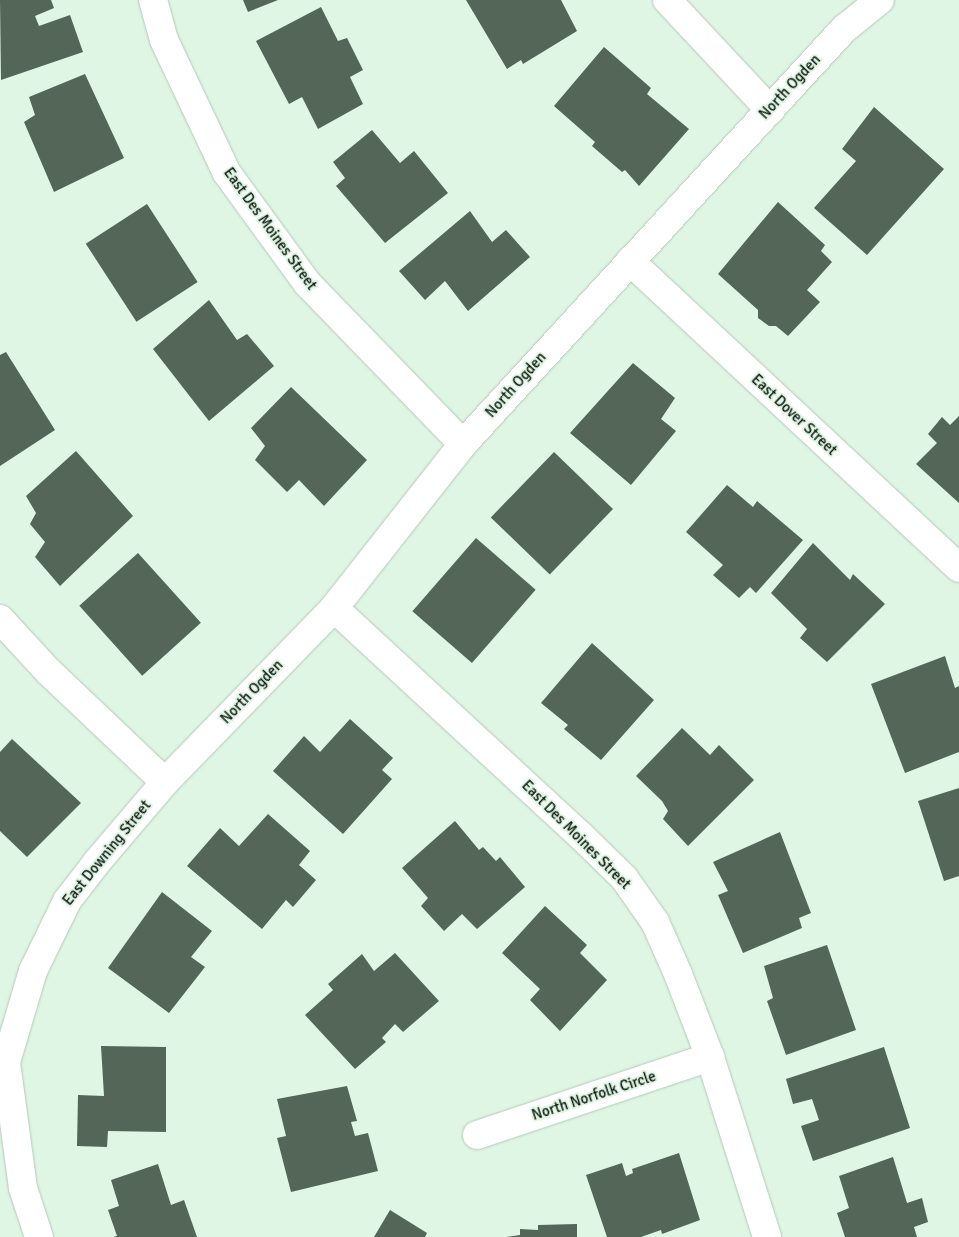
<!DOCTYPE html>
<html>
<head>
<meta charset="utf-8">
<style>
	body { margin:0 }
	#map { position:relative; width:959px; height:1237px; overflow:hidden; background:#e0f6e4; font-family:Signika,sans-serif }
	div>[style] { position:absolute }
	.building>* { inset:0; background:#536657; transform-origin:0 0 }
	.roads { filter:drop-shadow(0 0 1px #b4c9b9) drop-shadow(0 0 1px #b4c9b9) }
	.street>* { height:28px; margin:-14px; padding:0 14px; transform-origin:14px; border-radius:14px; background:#fff }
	span { translate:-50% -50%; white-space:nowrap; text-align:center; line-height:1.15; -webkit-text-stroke:4px #e0f6e4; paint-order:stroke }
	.street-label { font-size:15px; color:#0c130e }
</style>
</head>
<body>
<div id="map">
	<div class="building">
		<div style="clip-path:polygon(0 0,51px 0,54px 8px,35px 16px,39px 26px,70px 15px,83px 52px,1px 80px)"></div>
		<div style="clip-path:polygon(243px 0,278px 0,248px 12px)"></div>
		<div style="clip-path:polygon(466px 0,561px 0,577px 31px,523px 64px,521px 60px,507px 69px)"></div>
		<div style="clip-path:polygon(321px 7px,338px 41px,347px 38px,363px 70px,350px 77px,363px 104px,318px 129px,302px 97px,289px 104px,256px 41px)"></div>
		<div style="clip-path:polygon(604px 47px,651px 88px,647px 94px,689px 129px,639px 186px,625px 170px,622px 172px,592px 146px,595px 142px,554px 106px)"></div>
		<div style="clip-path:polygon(85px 74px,124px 158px,54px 192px,24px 122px,35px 115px,29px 97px)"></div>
		<div style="clip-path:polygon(874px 107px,944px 169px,867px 255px,814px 208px,856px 161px,842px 149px)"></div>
		<div style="clip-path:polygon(372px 130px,400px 163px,414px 151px,448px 193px,385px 243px,336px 186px,345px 178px,333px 162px)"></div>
		<div style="clip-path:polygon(778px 202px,825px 245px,821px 251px,832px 262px,807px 290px,820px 302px,788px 336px,776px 326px,769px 326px,758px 318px,758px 310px,718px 274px)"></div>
		<div style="left:147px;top:204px;width:93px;height:73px;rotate:57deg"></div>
		<div style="clip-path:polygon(470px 211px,492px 242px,506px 230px,530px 257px,468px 311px,445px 281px,425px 300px,399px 271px)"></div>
		<div style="clip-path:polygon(209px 300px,237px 340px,247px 334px,274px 366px,209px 421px,153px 349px)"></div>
		<div style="clip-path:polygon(6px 352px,55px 430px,0 466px,0 355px)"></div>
		<div style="clip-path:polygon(633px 363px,675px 398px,661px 419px,676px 431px,631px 485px,570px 433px)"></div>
		<div style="clip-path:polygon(291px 387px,367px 460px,324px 506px,299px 480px,287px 492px,255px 460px,265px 446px,251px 428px)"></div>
		<div style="clip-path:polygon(959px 416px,959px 503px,916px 464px,937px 443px,928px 434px,942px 417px,950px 425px)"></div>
		<div style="clip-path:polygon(76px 451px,133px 516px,60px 586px,35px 557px,45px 542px,30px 524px,36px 513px,26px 496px)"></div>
		<div style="left:554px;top:452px;width:82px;height:91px;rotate:44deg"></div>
		<div style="clip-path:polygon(727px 485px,753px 507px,757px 501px,803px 540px,756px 593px,750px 587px,739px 598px,713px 575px,723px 565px,686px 532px)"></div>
		<div style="left:476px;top:538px;width:79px;height:97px;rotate:41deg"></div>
		<div style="clip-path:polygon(813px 543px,850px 580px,853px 574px,885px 604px,827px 662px,800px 638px,807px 629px,771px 593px)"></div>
		<div style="left:138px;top:553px;width:94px;height:79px;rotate:48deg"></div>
		<div style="clip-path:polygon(592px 643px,654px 700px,601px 760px,564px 729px,568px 725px,541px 703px)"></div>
		<div style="clip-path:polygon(945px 656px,955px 688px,959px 686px,959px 752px,905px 773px,871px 684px)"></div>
		<div style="clip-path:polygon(350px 719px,393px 758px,382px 770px,392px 779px,343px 834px,273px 771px,304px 736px,320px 752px)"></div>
		<div style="clip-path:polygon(682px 728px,710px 755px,719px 745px,754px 780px,688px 846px,663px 819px,668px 811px,662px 801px,636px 776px)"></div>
		<div style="clip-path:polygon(12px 739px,81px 803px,27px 857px,0 831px,0 752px)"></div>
		<div style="clip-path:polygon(959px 788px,959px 876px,944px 881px,918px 801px)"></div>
		<div style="clip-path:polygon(268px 814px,310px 851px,299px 865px,316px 880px,293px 907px,286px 900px,262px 929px,187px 866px,220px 828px,239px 846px)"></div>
		<div style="clip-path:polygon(455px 821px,479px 850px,483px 847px,496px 861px,500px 857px,525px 887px,477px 929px,462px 914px,444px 931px,421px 906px,428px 898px,402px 868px)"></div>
		<div style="clip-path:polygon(780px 832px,811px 913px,799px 918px,802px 928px,743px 953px,718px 895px,728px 891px,713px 862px)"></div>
		<div style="clip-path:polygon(162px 892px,212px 931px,191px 957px,205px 967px,169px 1013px,108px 968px)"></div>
		<div style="clip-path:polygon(545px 906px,587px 945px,580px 953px,607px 980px,560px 1031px,530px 1000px,540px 989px,502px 953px)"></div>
		<div style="clip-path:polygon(827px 945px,856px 1030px,786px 1055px,767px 1001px,773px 998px,764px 966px)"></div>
		<div style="clip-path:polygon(395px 953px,439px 1001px,403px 1032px,395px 1024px,382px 1038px,386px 1042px,355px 1069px,305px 1015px,333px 990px,328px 984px,362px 954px,374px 971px)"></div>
		<div style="clip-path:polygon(101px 1046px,166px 1047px,166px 1132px,108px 1131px,107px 1147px,77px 1146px,78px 1095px,104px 1096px)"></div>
		<div style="clip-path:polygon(884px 1047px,910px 1128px,813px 1161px,801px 1126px,819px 1120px,812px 1099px,793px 1104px,786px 1079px)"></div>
		<div style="clip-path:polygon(347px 1086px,357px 1121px,351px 1122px,355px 1136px,368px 1133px,378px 1171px,291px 1192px,277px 1138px,286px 1136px,277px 1099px)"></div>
		<div style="clip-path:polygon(679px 1153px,700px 1220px,662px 1234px,661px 1230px,641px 1237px,607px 1237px,586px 1175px,622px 1163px,626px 1176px,633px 1173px,632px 1169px)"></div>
		<div style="clip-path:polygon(893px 1157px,907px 1203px,922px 1198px,928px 1222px,914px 1227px,917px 1237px,845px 1237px,837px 1213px,849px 1208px,839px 1176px)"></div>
		<div style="clip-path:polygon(158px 1164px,171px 1205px,184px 1200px,197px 1237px,113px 1237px,117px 1236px,108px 1210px,119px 1206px,111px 1180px)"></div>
		<div style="clip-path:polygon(390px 1210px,427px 1233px,425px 1237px,374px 1237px)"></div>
		<div style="clip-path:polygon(577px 1224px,577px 1237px,506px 1237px,520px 1235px,520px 1229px,538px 1230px,538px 1225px)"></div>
	</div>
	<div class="roads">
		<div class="street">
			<div style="left:153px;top:0;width:41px;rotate:74.6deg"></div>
			<div style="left:164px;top:40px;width:147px;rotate:64.7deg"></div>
			<div style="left:227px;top:173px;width:136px;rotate:54deg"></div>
			<div style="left:307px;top:283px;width:224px;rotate:45.9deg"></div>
			<div style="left:667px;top:0;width:151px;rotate:46.9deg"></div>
			<div style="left:630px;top:261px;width:450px;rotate:43deg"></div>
			<div style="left:334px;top:608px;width:335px;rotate:42.7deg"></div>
			<div style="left:580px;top:835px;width:62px;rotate:44.3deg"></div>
			<div style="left:624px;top:878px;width:54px;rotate:54.8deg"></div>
			<div style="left:655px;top:922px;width:57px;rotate:66.1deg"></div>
			<div style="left:678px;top:974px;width:89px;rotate:68.9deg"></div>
			<div style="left:710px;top:1057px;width:189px;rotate:72.4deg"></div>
			<div style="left:0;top:619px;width:71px;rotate:47.3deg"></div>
			<div style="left:48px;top:671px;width:161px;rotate:43.5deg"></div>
			<div style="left:477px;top:1135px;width:246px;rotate:-18.5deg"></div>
			<div style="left:39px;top:1237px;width:52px;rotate:-108.1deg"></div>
			<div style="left:23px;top:1188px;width:127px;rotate:-97.7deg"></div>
			<div style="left:6px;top:1062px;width:95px;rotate:-73.5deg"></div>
			<div style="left:33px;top:971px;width:78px;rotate:-64.1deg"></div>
			<div style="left:67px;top:901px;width:49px;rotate:-52.4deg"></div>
			<div style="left:97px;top:862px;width:105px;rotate:-49.6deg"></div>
			<div style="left:165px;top:782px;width:243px;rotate:-45.8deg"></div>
			<div style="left:334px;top:608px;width:209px;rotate:-51.8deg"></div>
			<div style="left:463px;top:444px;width:563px;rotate:-47.45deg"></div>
			<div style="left:844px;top:29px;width:46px;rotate:-38.9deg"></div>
		</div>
	</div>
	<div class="street-label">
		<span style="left:790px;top:87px;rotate:-47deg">North Ogden</span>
		<span style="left:270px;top:229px;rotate:54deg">East Des Moines Street</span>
		<span style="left:516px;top:385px;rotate:-48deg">North Ogden</span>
		<span style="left:794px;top:415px;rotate:43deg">East Dover Street</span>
		<span style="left:252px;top:692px;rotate:-46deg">North Ogden</span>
		<span style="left:576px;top:835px;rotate:45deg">East Des Moines Street</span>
		<span style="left:107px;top:853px;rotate:-51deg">East Downing Street</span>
		<span style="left:594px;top:1096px;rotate:-18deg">North Norfolk Circle</span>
	</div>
</div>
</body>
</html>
